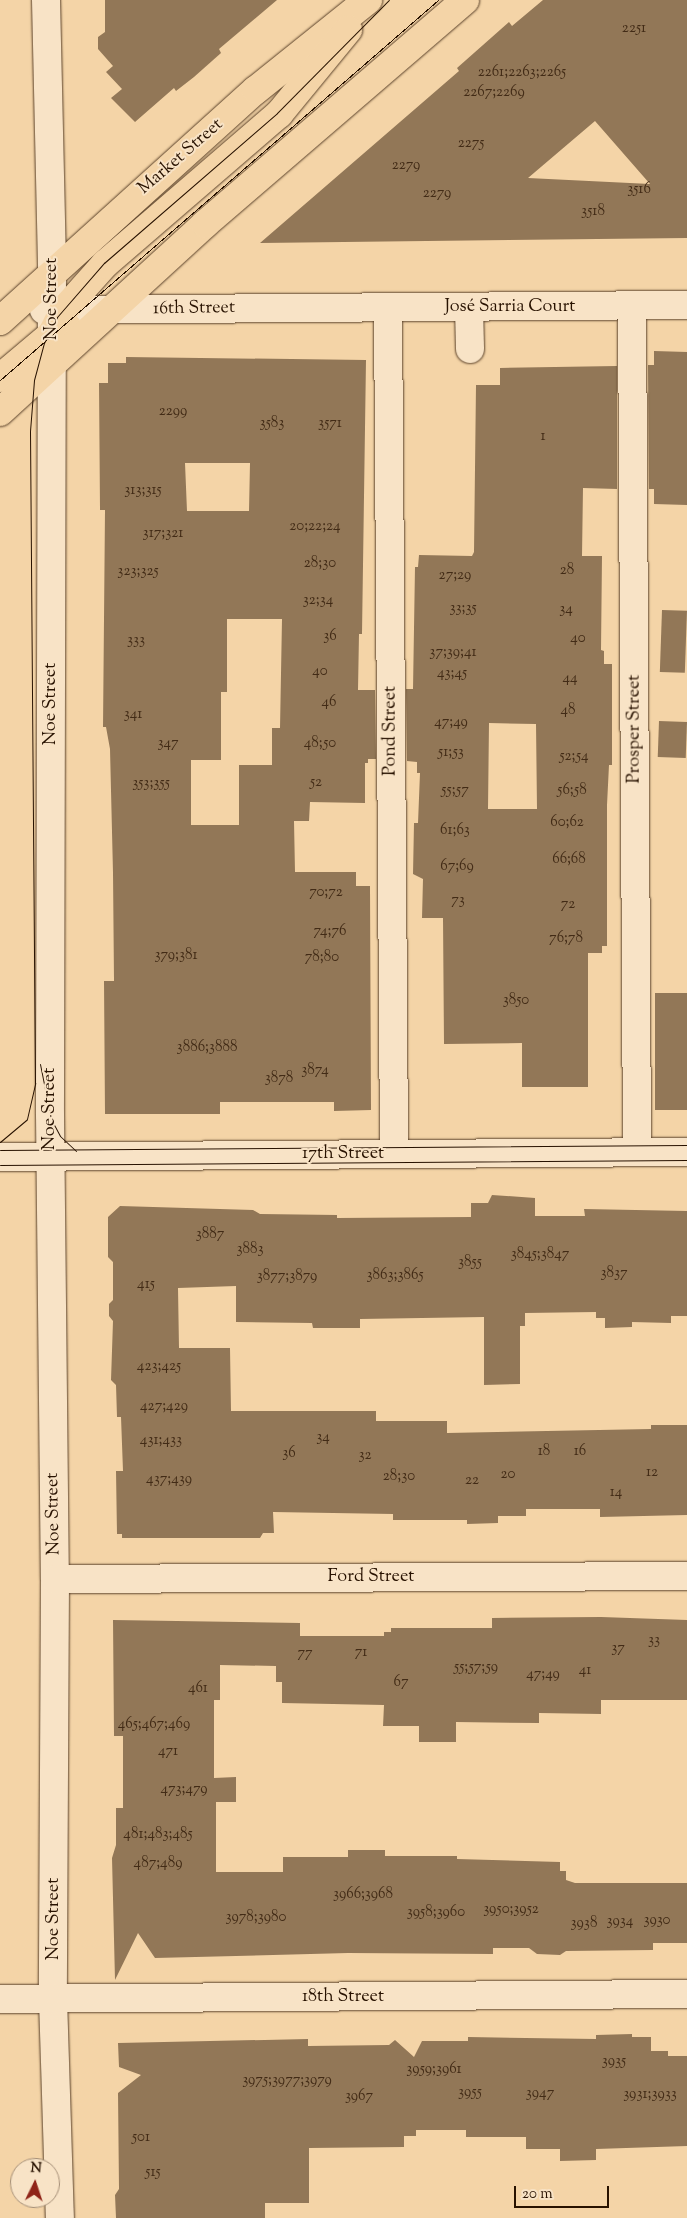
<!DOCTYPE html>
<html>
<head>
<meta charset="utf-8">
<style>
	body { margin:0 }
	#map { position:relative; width:687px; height:2218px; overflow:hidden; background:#f4d4a7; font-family:"Sorts Mill Goudy",serif }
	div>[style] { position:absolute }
	.building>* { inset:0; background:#927757; transform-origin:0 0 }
	.roads { filter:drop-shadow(0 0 1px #5b422a) drop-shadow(0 0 1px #5b422a) }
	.minor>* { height:28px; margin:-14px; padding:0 14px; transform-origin:14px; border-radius:14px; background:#f8e3c6 }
	.major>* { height:28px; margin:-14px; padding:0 14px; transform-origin:14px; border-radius:14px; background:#f4d4a7 }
	.tram>* { height:1px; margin:-0.5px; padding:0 0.5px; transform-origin:0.5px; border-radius:0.5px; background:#281200 }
	span { translate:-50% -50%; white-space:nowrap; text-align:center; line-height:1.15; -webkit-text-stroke:4px #f8e3c6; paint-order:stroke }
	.number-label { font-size:15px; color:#422b16 }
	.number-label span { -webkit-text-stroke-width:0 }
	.street-label { font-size:18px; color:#281200 }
	.north { position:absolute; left:10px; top:2158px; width:50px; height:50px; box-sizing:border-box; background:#f8e3c6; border:1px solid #a58f77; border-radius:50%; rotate:4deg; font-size:14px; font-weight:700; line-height:20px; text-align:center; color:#281200 }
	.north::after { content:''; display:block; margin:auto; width:18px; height:22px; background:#8f2418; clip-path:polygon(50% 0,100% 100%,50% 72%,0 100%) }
	.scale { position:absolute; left:514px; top:2186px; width:95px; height:22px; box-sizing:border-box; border:2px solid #281200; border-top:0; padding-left:6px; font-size:15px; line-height:18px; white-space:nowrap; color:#281200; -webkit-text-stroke:4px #f8e3c6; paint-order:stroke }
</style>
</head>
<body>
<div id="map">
	<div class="building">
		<div style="clip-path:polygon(105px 0,277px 0,219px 49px,221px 53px,194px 77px,176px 91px,174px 88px,135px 122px,111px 98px,122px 89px,106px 72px,113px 66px,98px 49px,98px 37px,105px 32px)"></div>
		<div style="clip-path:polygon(evenodd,543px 0,687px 0,687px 238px,260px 243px,459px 71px,457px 68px,509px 22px,512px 26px,543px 0,595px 121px,650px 184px,528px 178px,595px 121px)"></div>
		<div style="clip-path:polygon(654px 351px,687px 352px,687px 505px,654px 504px,654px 489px,649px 489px,648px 365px,654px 365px)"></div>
		<div style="clip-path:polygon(evenodd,126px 357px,366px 360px,362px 634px,359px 634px,358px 690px,375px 690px,376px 759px,368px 759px,368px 763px,365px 763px,365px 803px,310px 802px,309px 821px,294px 821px,295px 872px,356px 872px,356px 886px,370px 886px,371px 1110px,334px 1111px,334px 1102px,220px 1102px,220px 1114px,105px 1114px,104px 981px,114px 981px,113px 873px,110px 749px,106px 727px,103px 727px,105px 510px,100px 510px,99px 383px,108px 383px,108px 363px,126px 363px,126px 357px,185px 463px,250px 463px,249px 511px,187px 511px,185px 463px,126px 357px,227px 619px,282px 619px,280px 728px,272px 728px,272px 765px,239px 765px,239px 825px,191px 825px,191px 760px,221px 760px,221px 692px,227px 692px,227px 619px)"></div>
		<div style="clip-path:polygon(evenodd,617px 366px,617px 489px,583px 488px,582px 556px,602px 556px,601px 650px,604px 651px,604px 664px,612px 664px,612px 765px,609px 765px,607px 805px,607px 946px,602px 946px,602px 953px,588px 953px,588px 1087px,522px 1087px,522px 1043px,444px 1044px,443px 918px,422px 918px,423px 879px,413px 874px,414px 823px,418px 823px,420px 773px,417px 773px,417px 762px,407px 761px,406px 689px,413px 689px,415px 567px,418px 567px,419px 555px,472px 556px,474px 552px,476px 385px,500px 385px,500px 368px,617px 366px,489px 723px,536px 724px,537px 809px,488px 809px,489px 723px)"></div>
		<div style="left:662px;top:610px;width:25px;height:62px;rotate:2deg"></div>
		<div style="left:659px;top:721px;width:28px;height:36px;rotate:2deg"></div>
		<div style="left:655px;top:993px;width:32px;height:117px"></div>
		<div style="clip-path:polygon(492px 1195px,535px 1198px,535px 1216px,585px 1216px,584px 1209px,687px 1211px,687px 1316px,671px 1316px,671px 1323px,632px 1322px,632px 1327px,605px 1328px,605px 1318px,596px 1318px,596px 1312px,525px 1313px,525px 1326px,520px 1326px,520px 1384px,484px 1385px,484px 1317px,360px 1319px,360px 1328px,313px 1328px,312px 1323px,236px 1322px,236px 1286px,178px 1288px,179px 1348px,230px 1348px,231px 1411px,376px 1411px,376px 1421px,447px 1421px,447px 1433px,651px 1429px,651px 1425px,687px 1425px,687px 1515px,600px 1517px,600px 1509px,526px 1509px,526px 1516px,498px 1516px,498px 1523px,467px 1524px,467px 1520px,393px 1520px,393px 1514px,273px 1512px,274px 1533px,263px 1533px,260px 1538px,122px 1538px,122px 1534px,117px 1534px,116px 1471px,123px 1471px,121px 1417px,117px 1417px,116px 1385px,111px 1380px,113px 1321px,109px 1316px,109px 1304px,113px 1300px,113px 1262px,108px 1257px,108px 1217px,120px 1206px,253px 1210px,260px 1214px,337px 1215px,337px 1218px,471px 1217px,471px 1203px,488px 1203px)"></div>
		<div style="clip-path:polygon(601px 1617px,687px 1620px,687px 1700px,601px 1700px,601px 1714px,539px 1713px,539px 1723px,456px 1722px,456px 1742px,419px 1742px,419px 1726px,383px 1726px,384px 1705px,282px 1703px,282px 1682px,276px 1682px,276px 1666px,220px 1665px,220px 1700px,214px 1700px,214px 1778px,236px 1777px,236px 1802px,216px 1802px,216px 1872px,283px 1872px,283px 1857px,348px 1857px,348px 1850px,385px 1850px,385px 1856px,457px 1856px,457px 1859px,560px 1862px,560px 1871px,566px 1871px,566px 1880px,575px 1883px,687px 1883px,687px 1943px,653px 1943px,653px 1950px,566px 1951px,560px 1955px,537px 1954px,529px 1948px,493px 1948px,493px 1954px,348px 1953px,155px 1958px,138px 1933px,115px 1980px,112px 1858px,116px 1845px,116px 1808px,123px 1808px,123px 1736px,114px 1736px,113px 1620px,300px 1623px,300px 1636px,384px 1636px,384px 1632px,391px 1632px,391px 1628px,492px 1628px,492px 1618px)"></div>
		<div style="clip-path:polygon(632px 2034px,632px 2037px,651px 2037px,651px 2051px,668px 2051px,668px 2056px,687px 2056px,687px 2146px,596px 2149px,596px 2160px,560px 2161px,560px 2149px,526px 2149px,526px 2137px,466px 2137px,466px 2130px,416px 2130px,416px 2136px,404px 2136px,404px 2147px,309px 2148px,309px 2203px,265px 2203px,265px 2218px,116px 2218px,115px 2195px,119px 2189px,118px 2093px,141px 2075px,119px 2067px,118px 2043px,308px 2039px,308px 2046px,389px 2045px,395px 2040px,414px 2057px,422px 2041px,468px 2041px,468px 2037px,596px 2039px,596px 2035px)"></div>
	</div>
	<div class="roads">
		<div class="minor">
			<div style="left:46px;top:0;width:274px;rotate:88.7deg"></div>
			<div style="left:52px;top:274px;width:840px;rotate:90.14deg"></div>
			<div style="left:50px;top:1114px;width:465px;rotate:89.4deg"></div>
			<div style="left:55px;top:1579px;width:420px;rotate:90.3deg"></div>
			<div style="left:53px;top:1999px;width:219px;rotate:88.2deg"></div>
			<div style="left:632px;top:306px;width:846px;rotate:89.66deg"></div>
			<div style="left:469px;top:307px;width:42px;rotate:88.6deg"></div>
			<div style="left:388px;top:308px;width:846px;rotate:89.59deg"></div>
			<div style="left:44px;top:310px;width:643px;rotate:-0.45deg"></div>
			<div style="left:0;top:1157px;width:687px;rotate:-0.42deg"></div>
			<div style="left:55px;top:1579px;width:632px;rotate:-0.27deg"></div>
			<div style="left:0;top:1999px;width:687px;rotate:-0.42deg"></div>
		</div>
		<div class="major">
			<div style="left:0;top:321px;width:345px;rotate:-42.1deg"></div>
			<div style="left:256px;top:90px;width:144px;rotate:-38.8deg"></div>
			<div style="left:52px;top:334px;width:25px;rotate:-64deg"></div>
			<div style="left:63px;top:311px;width:63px;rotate:-48.2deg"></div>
			<div style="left:105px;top:264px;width:230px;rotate:-40.8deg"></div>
			<div style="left:279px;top:114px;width:109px;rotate:-50.6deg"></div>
			<div style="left:0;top:378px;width:68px;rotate:-40.2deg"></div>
			<div style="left:52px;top:334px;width:17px;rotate:-24deg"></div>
			<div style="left:0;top:412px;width:278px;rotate:-42.5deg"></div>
			<div style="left:205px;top:224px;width:343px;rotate:-40.7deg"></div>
		</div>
	</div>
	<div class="tram">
		<div style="left:0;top:380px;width:580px;rotate:-40.94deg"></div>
		<div style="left:40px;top:1064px;width:56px;rotate:78.7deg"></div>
		<div style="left:51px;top:1119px;width:19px;rotate:62deg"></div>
		<div style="left:60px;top:1136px;width:22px;rotate:43deg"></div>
		<div style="left:0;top:1142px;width:35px;rotate:-40deg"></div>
		<div style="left:27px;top:1119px;width:37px;rotate:-77deg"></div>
		<div style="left:35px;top:1083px;width:652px;rotate:-90.44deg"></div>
		<div style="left:30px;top:431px;width:51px;rotate:-85.5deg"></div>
		<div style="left:34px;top:380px;width:38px;rotate:-75deg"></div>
		<div style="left:44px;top:343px;width:29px;rotate:-63deg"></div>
		<div style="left:57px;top:317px;width:72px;rotate:-49deg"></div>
		<div style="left:104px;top:263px;width:229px;rotate:-40.9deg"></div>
		<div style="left:277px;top:113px;width:159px;rotate:-45.3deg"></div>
		<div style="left:0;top:1150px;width:687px;rotate:-0.42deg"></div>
		<div style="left:0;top:1165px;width:687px;rotate:-0.42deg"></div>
	</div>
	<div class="number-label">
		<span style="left:634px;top:29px">2251</span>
		<span style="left:522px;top:73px">2261;2263;2265</span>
		<span style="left:494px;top:93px">2267;2269</span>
		<span style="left:471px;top:144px">2275</span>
		<span style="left:406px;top:166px">2279</span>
		<span style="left:639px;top:190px">3516</span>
		<span style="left:437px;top:194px">2279</span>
		<span style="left:593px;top:212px">3518</span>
		<span style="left:173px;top:412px">2299</span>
		<span style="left:272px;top:424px">3583</span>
		<span style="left:330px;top:424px">3571</span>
		<span style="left:543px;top:437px">1</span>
		<span style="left:143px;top:491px">313;315</span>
		<span style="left:315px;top:527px">20;22;24</span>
		<span style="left:163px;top:534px">317;321</span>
		<span style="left:320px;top:564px">28;30</span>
		<span style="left:567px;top:571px">28</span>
		<span style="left:138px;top:572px">323;325</span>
		<span style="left:455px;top:576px">27;29</span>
		<span style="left:318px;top:601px">32;34</span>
		<span style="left:463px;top:609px">33;35</span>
		<span style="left:566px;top:610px">34</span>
		<span style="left:330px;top:637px">36</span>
		<span style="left:578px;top:639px">40</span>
		<span style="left:136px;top:641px">333</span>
		<span style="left:453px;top:653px">37;39;41</span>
		<span style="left:320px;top:672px">40</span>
		<span style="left:452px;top:674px">43;45</span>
		<span style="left:570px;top:679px">44</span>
		<span style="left:329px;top:703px">46</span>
		<span style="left:568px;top:711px">48</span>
		<span style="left:133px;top:715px">341</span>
		<span style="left:451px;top:723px">47;49</span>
		<span style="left:168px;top:744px">347</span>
		<span style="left:320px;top:744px">48;50</span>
		<span style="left:451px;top:753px">51;53</span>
		<span style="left:574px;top:757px">52;54</span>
		<span style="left:316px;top:783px">52</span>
		<span style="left:151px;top:784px">353;355</span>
		<span style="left:455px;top:791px">55;57</span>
		<span style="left:572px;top:791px">56;58</span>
		<span style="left:567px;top:823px">60;62</span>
		<span style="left:455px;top:831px">61;63</span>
		<span style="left:569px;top:860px">66;68</span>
		<span style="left:457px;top:867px">67;69</span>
		<span style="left:326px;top:893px">70;72</span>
		<span style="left:458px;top:901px">73</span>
		<span style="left:568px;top:905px">72</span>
		<span style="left:330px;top:932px">74;76</span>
		<span style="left:566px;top:939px">76;78</span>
		<span style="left:176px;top:956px">379;381</span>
		<span style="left:322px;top:958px">78;80</span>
		<span style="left:516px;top:1001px">3850</span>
		<span style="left:207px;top:1048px">3886;3888</span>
		<span style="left:315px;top:1071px">3874</span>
		<span style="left:279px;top:1079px">3878</span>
		<span style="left:210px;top:1235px">3887</span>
		<span style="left:250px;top:1250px">3883</span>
		<span style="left:540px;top:1255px">3845;3847</span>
		<span style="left:470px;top:1263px">3855</span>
		<span style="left:614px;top:1274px">3837</span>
		<span style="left:395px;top:1276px">3863;3865</span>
		<span style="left:287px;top:1277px">3877;3879</span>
		<span style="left:146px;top:1285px">415</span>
		<span style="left:159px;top:1367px">423;425</span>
		<span style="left:164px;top:1407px">427;429</span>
		<span style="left:323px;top:1438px">34</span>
		<span style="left:161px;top:1441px">431;433</span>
		<span style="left:544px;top:1452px">18</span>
		<span style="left:580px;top:1452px">16</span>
		<span style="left:289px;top:1454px">36</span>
		<span style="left:365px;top:1456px">32</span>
		<span style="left:652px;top:1473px">12</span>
		<span style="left:508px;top:1475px">20</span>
		<span style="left:399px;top:1477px">28;30</span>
		<span style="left:169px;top:1480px">437;439</span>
		<span style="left:472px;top:1481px">22</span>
		<span style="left:616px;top:1493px">14</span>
		<span style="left:654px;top:1641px">33</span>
		<span style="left:618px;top:1649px">37</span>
		<span style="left:361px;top:1653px">71</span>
		<span style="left:305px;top:1654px">77</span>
		<span style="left:476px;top:1668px">55;57;59</span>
		<span style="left:585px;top:1671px">41</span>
		<span style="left:543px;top:1675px">47;49</span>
		<span style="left:401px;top:1683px">67</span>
		<span style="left:198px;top:1689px">461</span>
		<span style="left:154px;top:1725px">465;467;469</span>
		<span style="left:168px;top:1752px">471</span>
		<span style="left:184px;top:1790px">473;479</span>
		<span style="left:158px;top:1835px">481;483;485</span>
		<span style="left:158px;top:1864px">487;489</span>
		<span style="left:363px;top:1895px">3966;3968</span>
		<span style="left:511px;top:1910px">3950;3952</span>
		<span style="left:436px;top:1913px">3958;3960</span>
		<span style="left:256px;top:1918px">3978;3980</span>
		<span style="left:657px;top:1921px">3930</span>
		<span style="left:620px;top:1922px">3934</span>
		<span style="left:584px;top:1924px">3938</span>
		<span style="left:614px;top:2062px">3935</span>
		<span style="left:434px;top:2070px">3959;3961</span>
		<span style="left:287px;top:2081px">3975;3977;3979</span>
		<span style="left:470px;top:2093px">3955</span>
		<span style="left:540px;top:2094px">3947</span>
		<span style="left:650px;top:2095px">3931;3933</span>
		<span style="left:359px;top:2097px">3967</span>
		<span style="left:141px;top:2138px">501</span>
		<span style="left:153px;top:2173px">515</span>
	</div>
	<div class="street-label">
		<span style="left:181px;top:157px;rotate:-41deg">Market Street</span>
		<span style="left:52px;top:299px;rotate:-90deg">Noe Street</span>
		<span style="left:510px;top:307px">José Sarria Court</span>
		<span style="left:194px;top:309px;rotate:-1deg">16th Street</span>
		<span style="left:51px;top:704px;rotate:-90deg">Noe Street</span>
		<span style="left:635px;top:729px;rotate:-90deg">Prosper Street</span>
		<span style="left:391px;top:731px;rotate:-90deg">Pond Street</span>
		<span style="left:50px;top:1109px;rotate:-90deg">Noe Street</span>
		<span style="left:343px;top:1154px">17th Street</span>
		<span style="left:54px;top:1514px;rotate:-91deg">Noe Street</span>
		<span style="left:371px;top:1577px">Ford Street</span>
		<span style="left:54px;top:1919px;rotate:-90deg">Noe Street</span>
		<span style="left:343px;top:1997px">18th Street</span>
	</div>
	<div class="north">N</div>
	<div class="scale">20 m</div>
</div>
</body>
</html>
